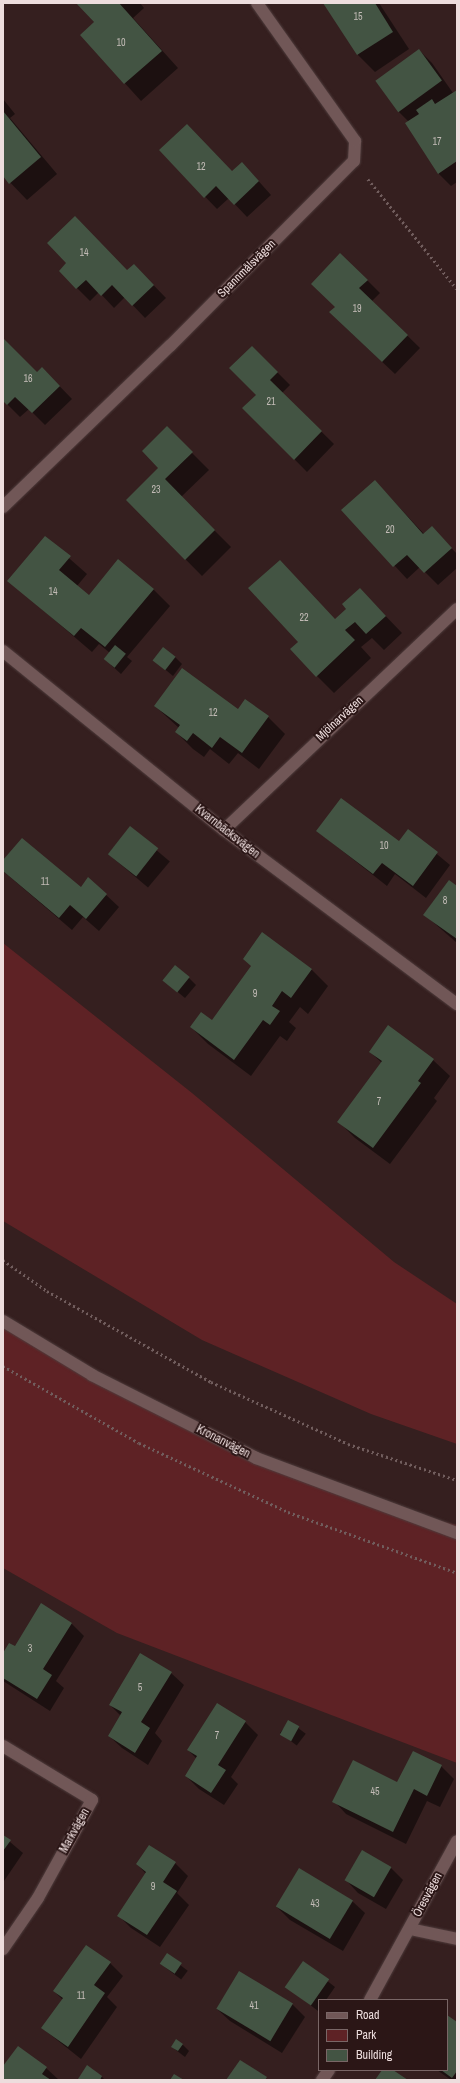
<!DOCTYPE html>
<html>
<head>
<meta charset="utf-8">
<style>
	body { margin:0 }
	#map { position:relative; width:460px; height:2083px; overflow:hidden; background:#351f1f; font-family:"Archivo Narrow",sans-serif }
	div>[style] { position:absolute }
	.green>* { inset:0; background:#5e2225 }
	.shadow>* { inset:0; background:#0007; transform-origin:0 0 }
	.building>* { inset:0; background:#435443; transform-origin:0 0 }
	.path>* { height:2.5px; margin-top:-1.25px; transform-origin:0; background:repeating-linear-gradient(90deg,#715d5d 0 2px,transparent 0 5px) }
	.roads { filter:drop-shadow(0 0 1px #4e3c3c) drop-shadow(0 0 1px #4e3c3c) }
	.minor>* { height:12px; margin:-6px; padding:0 6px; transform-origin:6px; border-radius:6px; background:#715757 }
	.tertiary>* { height:12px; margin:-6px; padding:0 6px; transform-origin:6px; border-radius:6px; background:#715757 }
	span { translate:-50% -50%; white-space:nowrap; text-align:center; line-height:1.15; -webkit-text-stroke:4px #2b1616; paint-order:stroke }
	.number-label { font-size:10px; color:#c2bbb6 }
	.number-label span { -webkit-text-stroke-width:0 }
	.street-label { font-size:12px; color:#eddddd }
	.frame { position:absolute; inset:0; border:4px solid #eddddd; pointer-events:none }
	.legend { position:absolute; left:318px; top:1999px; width:130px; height:72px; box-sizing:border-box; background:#2b1616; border:1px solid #796666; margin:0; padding:5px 7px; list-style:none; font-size:12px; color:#eddddd }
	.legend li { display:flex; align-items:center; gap:8px; height:20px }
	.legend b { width:20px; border:1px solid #796666 }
</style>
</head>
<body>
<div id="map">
	<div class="green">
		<div style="clip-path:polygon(3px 943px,192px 1093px,394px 1262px,457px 1304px,457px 1444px,371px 1414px,202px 1340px,3px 1221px)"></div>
		<div style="clip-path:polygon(3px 1321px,250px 1455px,394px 1509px,457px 1525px,457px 1763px,117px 1633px,3px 1568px)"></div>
	</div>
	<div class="shadow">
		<div style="clip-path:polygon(78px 3px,140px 3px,144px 8px,133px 18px,178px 68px,141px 101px,81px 35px,95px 23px)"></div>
		<div style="clip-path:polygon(324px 3px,379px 3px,409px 49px,375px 72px,358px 55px)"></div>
		<div style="clip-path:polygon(419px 50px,432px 63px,453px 93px,457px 91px,457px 182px,451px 186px,438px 173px,409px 122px,399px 112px)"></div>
		<div style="clip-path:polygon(3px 99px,15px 114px,10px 118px,57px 174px,27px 200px,3px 175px)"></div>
		<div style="clip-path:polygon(160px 150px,232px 172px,254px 176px,271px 195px,247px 217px,229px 198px,217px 209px)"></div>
		<div style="clip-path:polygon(68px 263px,127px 271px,134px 265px,166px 298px,145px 318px,125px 297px,114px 308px,99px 292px,90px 301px,60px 271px)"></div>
		<div style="clip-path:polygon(367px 280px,380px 293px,372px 301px,420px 348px,395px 374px,343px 325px,336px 307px)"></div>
		<div style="clip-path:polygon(3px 339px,37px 373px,42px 368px,72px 399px,45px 425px,29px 409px,20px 417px,3px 400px)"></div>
		<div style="clip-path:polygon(252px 347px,290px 385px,282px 393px,334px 444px,307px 472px,244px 408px,257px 395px)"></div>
		<div style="clip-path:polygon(167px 428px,209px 470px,181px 497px,231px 547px,202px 576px,127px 500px,160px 468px)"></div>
		<div style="clip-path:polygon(387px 494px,424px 534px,444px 540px,457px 554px,457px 568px,438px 585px,420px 567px,407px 579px,343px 510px)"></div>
		<div style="clip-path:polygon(45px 537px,87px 574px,77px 586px,89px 597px,153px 589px,170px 606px,127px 657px,132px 661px,121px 674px,111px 665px,110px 653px,99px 644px,92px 652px,9px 581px)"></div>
		<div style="clip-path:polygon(376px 606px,402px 633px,384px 650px,372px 638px,361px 647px,371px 658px,334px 693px,317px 676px,299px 642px,335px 620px)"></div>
		<div style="clip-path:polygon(175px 657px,182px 664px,173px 676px,155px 661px)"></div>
		<div style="clip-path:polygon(155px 706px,238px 711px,268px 717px,285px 734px,259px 769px,238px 753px,229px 764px,210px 749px,204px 757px,193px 749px,176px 732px,179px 728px)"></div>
		<div style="left:130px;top:828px;width:52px;height:34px;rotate:40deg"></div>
		<div style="clip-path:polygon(408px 830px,450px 865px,426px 898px,395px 874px,387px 886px,317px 831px,399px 843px)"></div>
		<div style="clip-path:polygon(3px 861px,81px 889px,89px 879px,119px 907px,99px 931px,83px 917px,72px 930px,3px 871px)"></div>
		<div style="clip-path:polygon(457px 887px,457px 943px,425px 915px)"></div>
		<div style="clip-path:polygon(262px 934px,312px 970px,328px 986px,308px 1014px,300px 1007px,289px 1022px,296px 1028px,287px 1041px,280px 1036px,251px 1076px,208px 1044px,191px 1027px,212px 1021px,252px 967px)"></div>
		<div style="clip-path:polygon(189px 978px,196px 985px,185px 998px,163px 980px)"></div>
		<div style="clip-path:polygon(370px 1052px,433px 1060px,450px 1076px,434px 1098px,437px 1101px,390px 1164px,355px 1138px,339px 1122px,382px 1063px)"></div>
		<div style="clip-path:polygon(71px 1623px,84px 1636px,56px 1681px,64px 1688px,50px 1711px,3px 1681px,3px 1654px)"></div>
		<div style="clip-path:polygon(171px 1673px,184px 1685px,155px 1733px,162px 1741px,148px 1765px,122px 1748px,109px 1736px,121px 1716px,110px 1705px)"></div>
		<div style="clip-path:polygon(217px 1704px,245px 1722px,258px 1735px,231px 1777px,238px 1784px,224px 1805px,199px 1789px,186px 1776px,197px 1759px,188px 1750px)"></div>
		<div style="left:289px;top:1721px;width:21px;height:15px;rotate:37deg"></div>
		<div style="clip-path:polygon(441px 1766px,454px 1779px,440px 1807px,427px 1801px,406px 1844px,346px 1814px,334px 1801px,398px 1783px)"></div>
		<div style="clip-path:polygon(3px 1836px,23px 1853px,4px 1881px,3px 1880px)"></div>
		<div style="clip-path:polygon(175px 1863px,188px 1876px,177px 1893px,189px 1905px,160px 1947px,131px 1928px,119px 1916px,146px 1874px,137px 1864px)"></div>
		<div style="clip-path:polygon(390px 1867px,403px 1880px,386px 1909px,358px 1893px,346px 1880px)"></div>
		<div style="clip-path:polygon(352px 1901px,365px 1913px,343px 1951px,290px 1920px,277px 1907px)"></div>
		<div style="left:167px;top:1955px;width:26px;height:11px;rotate:37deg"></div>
		<div style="clip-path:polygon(303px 1962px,335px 1987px,326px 2000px,319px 2000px,318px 2011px,287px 1987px)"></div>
		<div style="clip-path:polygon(110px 1963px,123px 1976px,107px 1997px,117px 2007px,81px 2059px,42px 2028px,63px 2000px,54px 1991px)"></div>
		<div style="clip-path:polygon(292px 2004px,305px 2017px,282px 2053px,230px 2021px,217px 2009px)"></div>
		<div style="clip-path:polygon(447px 2017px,457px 2024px,457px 2080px,451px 2080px,437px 2070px,447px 2070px)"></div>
		<div style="clip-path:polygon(182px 2044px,189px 2051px,185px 2057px,172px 2047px)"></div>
		<div style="clip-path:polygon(87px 2067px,102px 2077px,105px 2080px,81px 2080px,79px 2078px)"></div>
		<div style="clip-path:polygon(3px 2068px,46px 2068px,59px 2080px,3px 2080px)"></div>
	</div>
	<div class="building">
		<div style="clip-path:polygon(76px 3px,119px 3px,162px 51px,124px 84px,80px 35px,94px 22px)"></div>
		<div style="clip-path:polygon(323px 3px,375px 3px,393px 32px,357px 55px)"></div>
		<div style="left:419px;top:49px;width:39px;height:54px;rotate:54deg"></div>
		<div style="clip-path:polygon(457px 90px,457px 161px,438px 174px,405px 123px,419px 114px,416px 110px,432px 99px,435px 104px)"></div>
		<div style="clip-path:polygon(3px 111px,41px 157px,9px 184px,3px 176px)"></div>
		<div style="clip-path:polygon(187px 124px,232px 171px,242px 162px,259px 181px,234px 205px,216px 186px,204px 198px,159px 150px)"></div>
		<div style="clip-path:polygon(75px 216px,127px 270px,134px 264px,154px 285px,132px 306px,112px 285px,101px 296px,86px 280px,76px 289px,59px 271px,66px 263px,47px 243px)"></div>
		<div style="clip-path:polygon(340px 253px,368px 280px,359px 288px,408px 335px,382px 362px,329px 312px,335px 307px,311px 284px)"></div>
		<div style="clip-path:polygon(3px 338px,37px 372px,42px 367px,60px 386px,32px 413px,15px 397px,7px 405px,3px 401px)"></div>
		<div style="clip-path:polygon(252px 346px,278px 372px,270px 380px,322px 431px,294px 460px,242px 408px,256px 395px,229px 368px)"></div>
		<div style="clip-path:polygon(167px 426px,193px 452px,165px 479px,215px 530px,185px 560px,126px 500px,158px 468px,142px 451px)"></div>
		<div style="clip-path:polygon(375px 480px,423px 534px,432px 526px,452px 548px,424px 573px,407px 555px,393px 567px,341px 510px)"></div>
		<div style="clip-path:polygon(45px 536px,71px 556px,59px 570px,89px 595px,118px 559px,154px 589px,105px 647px,81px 628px,74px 636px,7px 581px)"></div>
		<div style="clip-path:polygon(280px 560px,335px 619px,346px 609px,342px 604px,360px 588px,386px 616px,366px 634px,355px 622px,345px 630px,355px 640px,316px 677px,290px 649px,298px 642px,248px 588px)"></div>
		<div style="left:115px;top:645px;width:14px;height:18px;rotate:39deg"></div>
		<div style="left:163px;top:647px;width:16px;height:17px;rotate:38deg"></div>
		<div style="clip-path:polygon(182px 668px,238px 709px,245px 699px,269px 716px,242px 753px,220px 737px,212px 748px,193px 733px,187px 741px,175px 732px,180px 725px,154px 706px)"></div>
		<div style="clip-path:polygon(341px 798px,399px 841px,408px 829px,438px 852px,413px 886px,382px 863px,373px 874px,316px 831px)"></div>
		<div style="left:130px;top:826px;width:36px;height:36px;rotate:38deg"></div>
		<div style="clip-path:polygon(22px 838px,81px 887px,88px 877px,107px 894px,86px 919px,70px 905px,59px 918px,3px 871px,3px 860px)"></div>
		<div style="clip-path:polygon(449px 880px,457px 886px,457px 939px,423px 915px)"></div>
		<div style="clip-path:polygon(262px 932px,312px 969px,291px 998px,282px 991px,272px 1006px,280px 1011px,270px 1025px,263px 1020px,234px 1060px,190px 1027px,201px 1012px,212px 1020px,251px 966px,243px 959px)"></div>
		<div style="left:175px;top:965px;width:19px;height:20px;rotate:39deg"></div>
		<div style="clip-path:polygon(388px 1025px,434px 1059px,418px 1081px,421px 1083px,373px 1148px,337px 1122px,382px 1061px,369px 1052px)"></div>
		<div style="clip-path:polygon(41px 1603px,72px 1623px,43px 1669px,52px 1675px,37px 1699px,3px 1678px,3px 1653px,9px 1643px,15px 1646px)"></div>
		<div style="clip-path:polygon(140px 1653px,172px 1672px,141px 1722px,150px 1728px,135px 1753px,108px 1736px,122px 1712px,109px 1705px)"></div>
		<div style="clip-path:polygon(217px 1703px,246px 1721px,218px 1765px,226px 1770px,211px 1793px,185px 1776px,197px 1756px,187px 1750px)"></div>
		<div style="left:288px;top:1720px;width:13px;height:17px;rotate:29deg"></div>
		<div style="clip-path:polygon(413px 1751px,442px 1765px,427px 1796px,414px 1789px,393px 1832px,332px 1802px,353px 1760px,397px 1782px)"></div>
		<div style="clip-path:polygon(3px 1835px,11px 1840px,3px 1851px)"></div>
		<div style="clip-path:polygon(149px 1845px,176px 1862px,163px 1882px,177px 1891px,147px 1935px,117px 1916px,146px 1872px,136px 1864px)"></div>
		<div style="left:362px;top:1850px;width:34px;height:35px;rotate:30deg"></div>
		<div style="left:299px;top:1868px;width:63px;height:45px;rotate:31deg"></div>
		<div style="clip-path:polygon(86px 1945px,111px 1962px,94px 1985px,105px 1993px,68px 2047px,41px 2028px,63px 1998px,53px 1991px)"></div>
		<div style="left:167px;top:1953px;width:18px;height:13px;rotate:34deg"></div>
		<div style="left:303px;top:1961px;width:32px;height:32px;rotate:35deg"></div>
		<div style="left:239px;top:1971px;width:63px;height:44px;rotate:31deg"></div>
		<div style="clip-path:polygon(447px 2015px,457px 2022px,457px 2071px,452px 2078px,441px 2070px,447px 2070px)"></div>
		<div style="clip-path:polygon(176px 2039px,183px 2044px,178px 2051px,171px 2047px)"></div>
		<div style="clip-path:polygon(18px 2046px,47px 2067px,42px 2074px,51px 2080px,3px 2080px,3px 2066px)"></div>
		<div style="clip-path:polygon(240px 2060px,267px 2077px,265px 2080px,226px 2080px)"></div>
		<div style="clip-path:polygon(87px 2065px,102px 2076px,100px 2080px,78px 2079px)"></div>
		<div style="clip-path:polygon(382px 2070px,393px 2070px,408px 2080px,375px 2080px)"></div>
		<div style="clip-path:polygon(174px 2074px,184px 2080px,170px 2080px)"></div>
	</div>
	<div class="path">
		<div style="left:368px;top:179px;width:141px;rotate:51deg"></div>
		<div style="left:3px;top:1260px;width:54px;rotate:35.2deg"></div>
		<div style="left:47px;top:1291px;width:188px;rotate:29deg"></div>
		<div style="left:211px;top:1382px;width:150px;rotate:24.3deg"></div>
		<div style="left:348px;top:1444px;width:115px;rotate:18.3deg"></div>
		<div style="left:3px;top:1366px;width:156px;rotate:29.5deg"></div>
		<div style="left:139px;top:1443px;width:164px;rotate:24.8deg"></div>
		<div style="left:288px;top:1512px;width:180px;rotate:19.8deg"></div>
	</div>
	<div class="roads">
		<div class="minor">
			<div style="left:3px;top:507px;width:232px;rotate:-44deg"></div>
			<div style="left:170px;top:346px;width:261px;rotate:-45.2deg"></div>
			<div style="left:354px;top:161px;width:20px;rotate:-87deg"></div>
			<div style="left:355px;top:141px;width:169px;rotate:-125.4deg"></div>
			<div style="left:3px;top:651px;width:284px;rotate:39deg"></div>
			<div style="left:224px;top:830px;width:291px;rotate:36.8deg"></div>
			<div style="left:224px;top:830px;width:321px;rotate:-43.5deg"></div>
			<div style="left:3px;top:1746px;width:104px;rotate:31.2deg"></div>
			<div style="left:92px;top:1800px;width:112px;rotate:118.9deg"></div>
			<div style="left:38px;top:1898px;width:62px;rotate:124.5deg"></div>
			<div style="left:410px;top:1929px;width:48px;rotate:12deg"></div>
			<div style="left:370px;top:2000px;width:181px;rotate:-61.3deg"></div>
			<div style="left:322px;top:2080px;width:12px;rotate:-55deg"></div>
		</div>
		<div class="tertiary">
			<div style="left:3px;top:1321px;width:104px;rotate:31.2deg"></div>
			<div style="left:92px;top:1375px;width:184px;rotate:26.8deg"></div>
			<div style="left:256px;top:1458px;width:215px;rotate:20.5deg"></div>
		</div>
	</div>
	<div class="number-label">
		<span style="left:358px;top:17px">15</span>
		<span style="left:121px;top:43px">10</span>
		<span style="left:437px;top:142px">17</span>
		<span style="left:201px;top:167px">12</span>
		<span style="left:84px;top:253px">14</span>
		<span style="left:357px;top:309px">19</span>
		<span style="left:28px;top:379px">16</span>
		<span style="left:271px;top:402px">21</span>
		<span style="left:156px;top:490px">23</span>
		<span style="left:390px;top:530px">20</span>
		<span style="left:53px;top:592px">14</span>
		<span style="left:304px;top:618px">22</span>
		<span style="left:213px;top:713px">12</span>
		<span style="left:384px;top:846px">10</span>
		<span style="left:45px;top:882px">11</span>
		<span style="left:445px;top:901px">8</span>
		<span style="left:255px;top:994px">9</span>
		<span style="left:379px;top:1102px">7</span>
		<span style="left:30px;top:1649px">3</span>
		<span style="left:140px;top:1688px">5</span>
		<span style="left:217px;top:1736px">7</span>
		<span style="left:375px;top:1792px">45</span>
		<span style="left:153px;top:1887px">9</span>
		<span style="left:315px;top:1904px">43</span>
		<span style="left:81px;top:1996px">11</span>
		<span style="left:254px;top:2006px">41</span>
	</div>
	<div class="street-label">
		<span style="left:247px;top:269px;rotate:-45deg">Spannmålsvägen</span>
		<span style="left:340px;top:719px;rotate:-43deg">Mjölnarvägen</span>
		<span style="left:227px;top:832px;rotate:38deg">Kvarnbäcksvägen</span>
		<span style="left:223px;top:1442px;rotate:27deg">Kronanvägen</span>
		<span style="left:75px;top:1831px;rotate:-61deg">Markvägen</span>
		<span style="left:428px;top:1895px;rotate:-62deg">Öresvägen</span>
	</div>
	<div class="frame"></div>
	<ul class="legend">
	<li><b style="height:5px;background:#715757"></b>Road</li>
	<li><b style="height:11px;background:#5e2225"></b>Park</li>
	<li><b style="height:11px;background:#435443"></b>Building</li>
	</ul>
</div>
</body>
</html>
